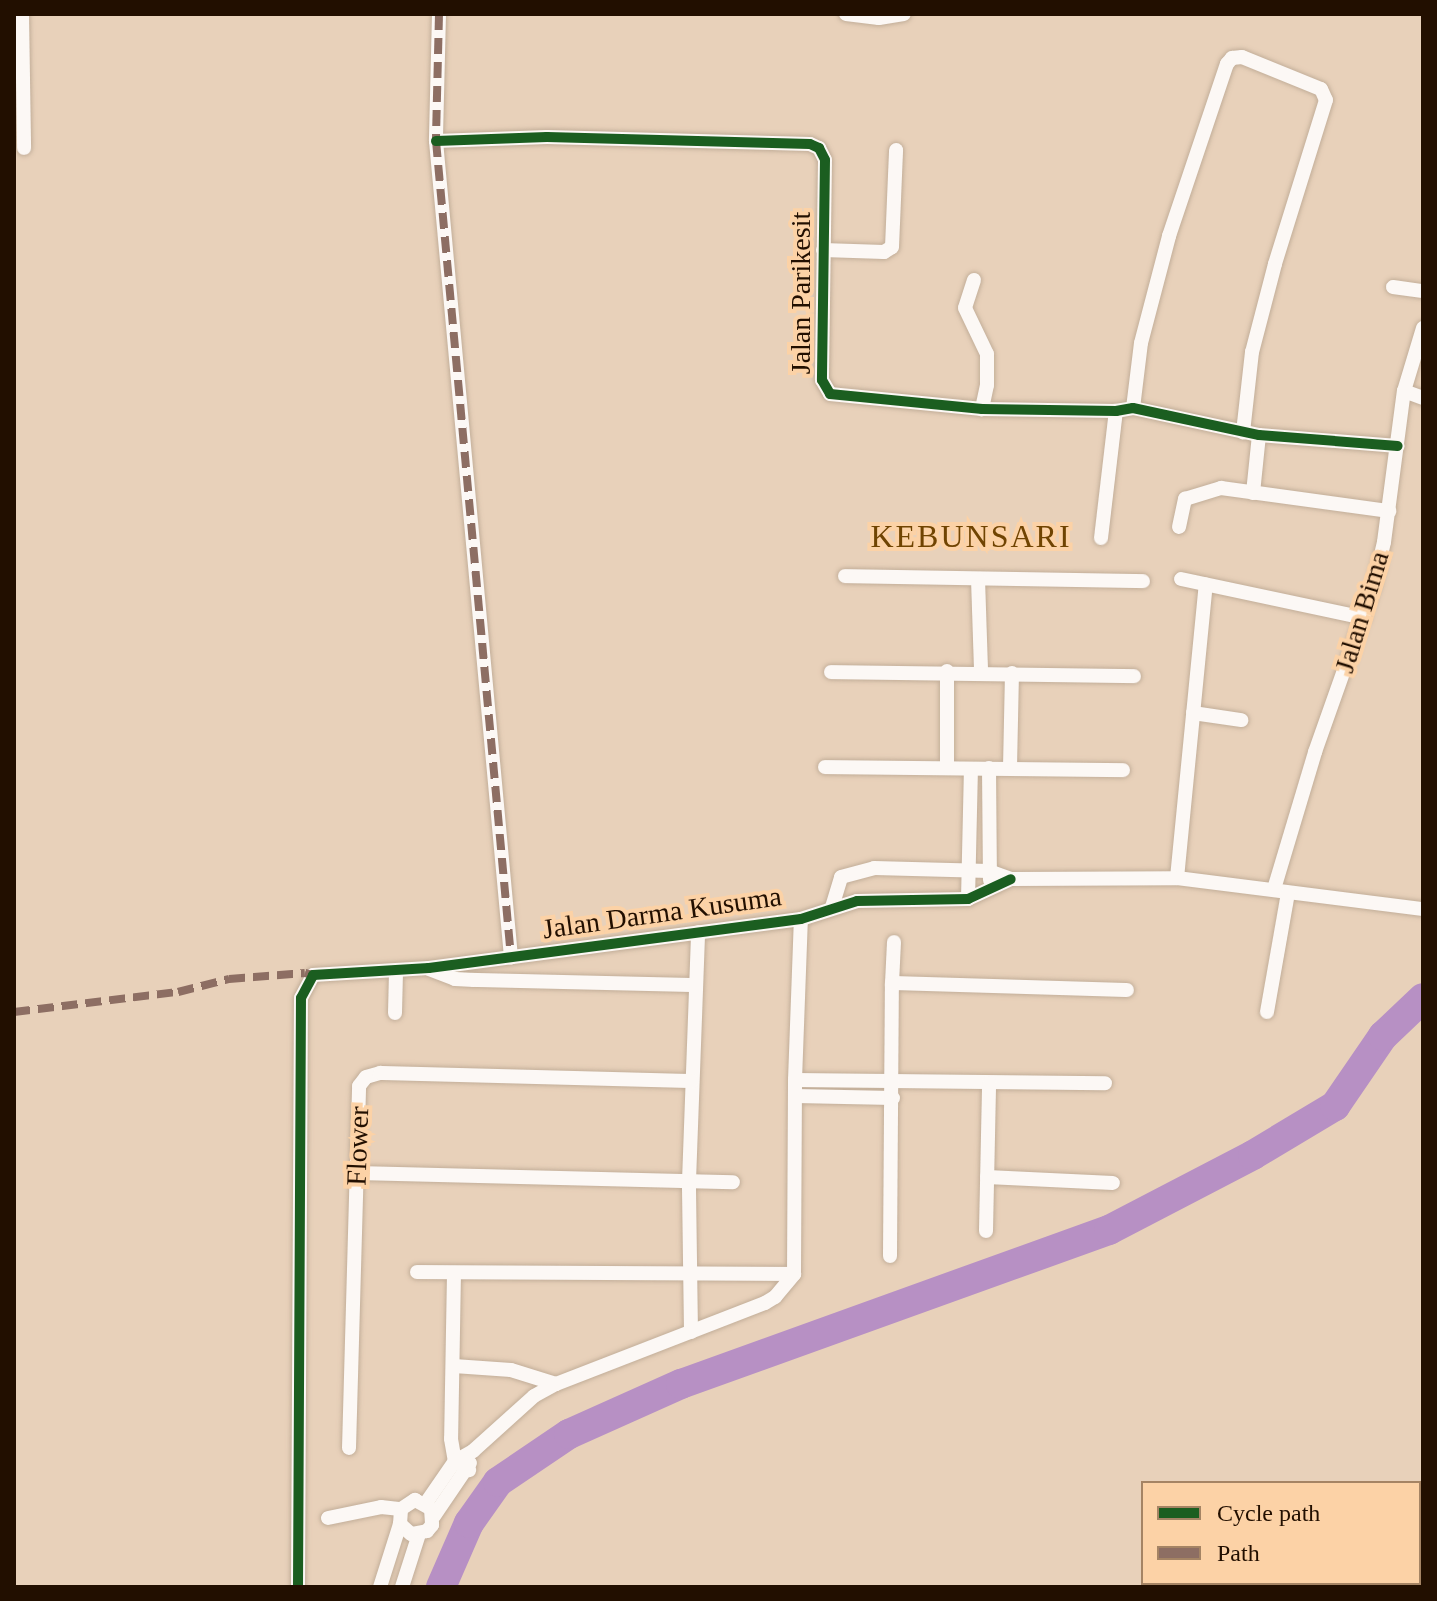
<!DOCTYPE html>
<html>
<head>
<meta charset="utf-8">
<style>
	body { margin:0 }
	#map { position:relative; width:1437px; height:1601px; overflow:hidden; background:#e8d1ba; font-family:"Times New Roman",serif }
	div>[style] { position:absolute }
	.river>* { height:30px; margin:-15px; padding:0 15px; transform-origin:15px; border-radius:15px; background:#b790c4 }
	.roads { filter:drop-shadow(0 0 2px #c2ae99) drop-shadow(0 0 2px #c2ae99) }
	.street>* { height:14px; margin:-7px; padding:0 7px; transform-origin:7px; border-radius:7px; background:#fcf8f5 }
	.quiet>* { height:8px; margin-top:-4px; transform-origin:0; background:repeating-linear-gradient(90deg,#8d6e63 0 16px,transparent 0 24px) }
	.cycleway>* { height:10px; margin:-5px; padding:0 5px; transform-origin:5px; border-radius:5px; background:#1b5e20 }
	span { translate:-50% -50%; white-space:nowrap; text-align:center; line-height:1.15; -webkit-text-stroke:8px #fcd2a6; paint-order:stroke }
	.street-label { font-size:28px; color:#220f00 }
	.quarter-label { font-size:32px; color:#704402; letter-spacing:2px }
	.frame { position:absolute; inset:0; border:16px solid #220f00; pointer-events:none }
	.legend { position:absolute; left:1141px; top:1481px; width:280px; height:104px; box-sizing:border-box; background:#fcd2a6; border:2px solid #a58464; margin:0; padding:10px 14px; list-style:none; font-size:24px; color:#220f00 }
	.legend li { display:flex; align-items:center; gap:16px; height:40px }
	.legend b { width:40px; border:2px solid #a58464 }
</style>
</head>
<body>
<div id="map">
	<div class="river">
		<div style="left:441px;top:1587px;width:70px;rotate:-66.4deg"></div>
		<div style="left:469px;top:1523px;width:50px;rotate:-54.7deg"></div>
		<div style="left:498px;top:1482px;width:86px;rotate:-34.1deg"></div>
		<div style="left:569px;top:1434px;width:123px;rotate:-24.1deg"></div>
		<div style="left:681px;top:1384px;width:455px;rotate:-19.8deg"></div>
		<div style="left:1109px;top:1230px;width:162px;rotate:-27.5deg"></div>
		<div style="left:1253px;top:1155px;width:96px;rotate:-30.9deg"></div>
		<div style="left:1335px;top:1106px;width:85px;rotate:-55.6deg"></div>
		<div style="left:1383px;top:1036px;width:55px;rotate:-43.5deg"></div>
	</div>
	<div class="roads">
		<div class="street">
			<div style="left:22px;top:14px;width:134px;rotate:89.1deg"></div>
			<div style="left:439px;top:14px;width:127px;rotate:91.4deg"></div>
			<div style="left:436px;top:141px;width:820px;rotate:84.75deg"></div>
			<div style="left:846px;top:14px;width:33px;rotate:7deg"></div>
			<div style="left:879px;top:18px;width:25px;rotate:-9deg"></div>
			<div style="left:436px;top:141px;width:111px;rotate:-2.1deg"></div>
			<div style="left:547px;top:137px;width:263px;rotate:1.5deg"></div>
			<div style="left:810px;top:144px;width:10px;rotate:24deg"></div>
			<div style="left:819px;top:148px;width:13px;rotate:63deg"></div>
			<div style="left:825px;top:160px;width:220px;rotate:90.8deg"></div>
			<div style="left:822px;top:380px;width:16px;rotate:60deg"></div>
			<div style="left:830px;top:394px;width:153px;rotate:5.6deg"></div>
			<div style="left:982px;top:409px;width:134px;rotate:0.9deg"></div>
			<div style="left:1116px;top:411px;width:17px;rotate:-10deg"></div>
			<div style="left:1133px;top:408px;width:129px;rotate:12.1deg"></div>
			<div style="left:1259px;top:435px;width:139px;rotate:4.5deg"></div>
			<div style="left:823px;top:250px;width:61px;rotate:1.9deg"></div>
			<div style="left:884px;top:252px;width:9px;rotate:-32deg"></div>
			<div style="left:892px;top:247px;width:97px;rotate:-87.6deg"></div>
			<div style="left:974px;top:280px;width:29px;rotate:108deg"></div>
			<div style="left:965px;top:308px;width:51px;rotate:64.4deg"></div>
			<div style="left:987px;top:354px;width:31px;rotate:90deg"></div>
			<div style="left:987px;top:385px;width:25px;rotate:102deg"></div>
			<div style="left:1393px;top:287px;width:30px;rotate:8deg"></div>
			<div style="left:1404px;top:391px;width:20px;rotate:20deg"></div>
			<div style="left:1133px;top:408px;width:65px;rotate:-83deg"></div>
			<div style="left:1141px;top:343px;width:111px;rotate:-75.3deg"></div>
			<div style="left:1169px;top:236px;width:182px;rotate:-71.4deg"></div>
			<div style="left:1227px;top:64px;width:8px;rotate:-50deg"></div>
			<div style="left:1232px;top:58px;width:10px;rotate:-6deg"></div>
			<div style="left:1242px;top:57px;width:85px;rotate:22.1deg"></div>
			<div style="left:1321px;top:89px;width:12px;rotate:66deg"></div>
			<div style="left:1326px;top:100px;width:172px;rotate:107.3deg"></div>
			<div style="left:1275px;top:264px;width:91px;rotate:104.6deg"></div>
			<div style="left:1252px;top:352px;width:81px;rotate:96.4deg"></div>
			<div style="left:1253px;top:493px;width:58px;rotate:-84.1deg"></div>
			<div style="left:1179px;top:527px;width:29px;rotate:-78deg"></div>
			<div style="left:1185px;top:499px;width:38px;rotate:-17deg"></div>
			<div style="left:1221px;top:488px;width:170px;rotate:7.8deg"></div>
			<div style="left:1101px;top:538px;width:128px;rotate:-83.3deg"></div>
			<div style="left:845px;top:576px;width:298px;rotate:1deg"></div>
			<div style="left:978px;top:579px;width:92px;rotate:88.1deg"></div>
			<div style="left:1181px;top:579px;width:187px;rotate:12deg"></div>
			<div style="left:831px;top:672px;width:303px;rotate:0.8deg"></div>
			<div style="left:1193px;top:713px;width:49px;rotate:8.3deg"></div>
			<div style="left:825px;top:767px;width:298px;rotate:0.6deg"></div>
			<div style="left:947px;top:768px;width:97px;rotate:-90deg"></div>
			<div style="left:989px;top:768px;width:112px;rotate:89.5deg"></div>
			<div style="left:1010px;top:768px;width:95px;rotate:-88.8deg"></div>
			<div style="left:1177px;top:878px;width:295px;rotate:-84.4deg"></div>
			<div style="left:1274px;top:889px;width:143px;rotate:-73.3deg"></div>
			<div style="left:1315px;top:752px;width:177px;rotate:-70.5deg"></div>
			<div style="left:1374px;top:585px;width:44px;rotate:-76.9deg"></div>
			<div style="left:1384px;top:542px;width:152px;rotate:-82.5deg"></div>
			<div style="left:1404px;top:391px;width:66px;rotate:-73.2deg"></div>
			<div style="left:968px;top:899px;width:130px;rotate:-88.7deg"></div>
			<div style="left:832px;top:907px;width:31px;rotate:-73deg"></div>
			<div style="left:841px;top:877px;width:34px;rotate:-15deg"></div>
			<div style="left:874px;top:868px;width:115px;rotate:1.5deg"></div>
			<div style="left:989px;top:871px;width:23px;rotate:20deg"></div>
			<div style="left:1011px;top:879px;width:166px;rotate:-0.3deg"></div>
			<div style="left:1177px;top:878px;width:248px;rotate:7.2deg"></div>
			<div style="left:429px;top:969px;width:28px;rotate:21deg"></div>
			<div style="left:455px;top:979px;width:19px;rotate:3deg"></div>
			<div style="left:474px;top:980px;width:221px;rotate:1.3deg"></div>
			<div style="left:892px;top:983px;width:41px;rotate:-87.2deg"></div>
			<div style="left:1267px;top:1012px;width:121px;rotate:-80deg"></div>
			<div style="left:395px;top:1013px;width:42px;rotate:-88.6deg"></div>
			<div style="left:795px;top:1080px;width:310px;rotate:0.6deg"></div>
			<div style="left:795px;top:1096px;width:98px;rotate:1.2deg"></div>
			<div style="left:357px;top:1173px;width:376px;rotate:1.4deg"></div>
			<div style="left:987px;top:1177px;width:126px;rotate:2.7deg"></div>
			<div style="left:986px;top:1231px;width:148px;rotate:-88.8deg"></div>
			<div style="left:890px;top:1256px;width:273px;rotate:-89.6deg"></div>
			<div style="left:892px;top:983px;width:235px;rotate:1.7deg"></div>
			<div style="left:417px;top:1272px;width:377px;rotate:0.3deg"></div>
			<div style="left:454px;top:1273px;width:166px;rotate:91deg"></div>
			<div style="left:451px;top:1439px;width:22px;rotate:80deg"></div>
			<div style="left:455px;top:1461px;width:17px;rotate:33deg"></div>
			<div style="left:691px;top:1332px;width:151px;rotate:-90.8deg"></div>
			<div style="left:689px;top:1181px;width:249px;rotate:-87.9deg"></div>
			<div style="left:454px;top:1366px;width:57px;rotate:4deg"></div>
			<div style="left:511px;top:1370px;width:47px;rotate:17.3deg"></div>
			<div style="left:349px;top:1448px;width:362px;rotate:-88.4deg"></div>
			<div style="left:359px;top:1086px;width:11px;rotate:-52deg"></div>
			<div style="left:366px;top:1077px;width:15px;rotate:-16deg"></div>
			<div style="left:380px;top:1073px;width:312px;rotate:1.5deg"></div>
			<div style="left:426px;top:1503px;width:51px;rotate:-55.4deg"></div>
			<div style="left:455px;top:1461px;width:21px;rotate:-29deg"></div>
			<div style="left:473px;top:1451px;width:82px;rotate:-42deg"></div>
			<div style="left:534px;top:1396px;width:25px;rotate:-29deg"></div>
			<div style="left:556px;top:1384px;width:224px;rotate:-21.2deg"></div>
			<div style="left:765px;top:1303px;width:12px;rotate:-31deg"></div>
			<div style="left:775px;top:1297px;width:30px;rotate:-50deg"></div>
			<div style="left:794px;top:1274px;width:194px;rotate:-89.7deg"></div>
			<div style="left:795px;top:1080px;width:161px;rotate:-87.9deg"></div>
			<div style="left:434px;top:1516px;width:64px;rotate:-55.8deg"></div>
			<div style="left:328px;top:1518px;width:54px;rotate:-11.7deg"></div>
			<div style="left:381px;top:1507px;width:20px;rotate:6deg"></div>
			<div style="left:401px;top:1509px;width:17px;rotate:-33deg"></div>
			<div style="left:415px;top:1500px;width:18px;rotate:29deg"></div>
			<div style="left:431px;top:1509px;width:16px;rotate:86deg"></div>
			<div style="left:432px;top:1525px;width:8px;rotate:130deg"></div>
			<div style="left:427px;top:1531px;width:16px;rotate:169deg"></div>
			<div style="left:411px;top:1534px;width:15px;rotate:-138deg"></div>
			<div style="left:400px;top:1524px;width:15px;rotate:-86deg"></div>
			<div style="left:298px;top:1587px;width:589px;rotate:-89.71deg"></div>
			<div style="left:301px;top:998px;width:26px;rotate:-62deg"></div>
			<div style="left:313px;top:975px;width:116px;rotate:-3.5deg"></div>
			<div style="left:429px;top:968px;width:375px;rotate:-7.5deg"></div>
			<div style="left:801px;top:919px;width:59px;rotate:-17.8deg"></div>
			<div style="left:857px;top:901px;width:111px;rotate:-1deg"></div>
			<div style="left:968px;top:899px;width:47px;rotate:-24.9deg"></div>
			<div style="left:380px;top:1587px;width:66px;rotate:-72.4deg"></div>
			<div style="left:402px;top:1587px;width:56px;rotate:-72.2deg"></div>
		</div>
	</div>
	<div class="quiet">
		<div style="left:439px;top:14px;width:127px;rotate:91.4deg"></div>
		<div style="left:436px;top:141px;width:820px;rotate:84.75deg"></div>
		<div style="left:14px;top:1012px;width:165px;rotate:-7deg"></div>
		<div style="left:178px;top:992px;width:53px;rotate:-14.3deg"></div>
		<div style="left:229px;top:979px;width:76px;rotate:-4.5deg"></div>
		<div style="left:305px;top:973px;width:8px;rotate:14deg"></div>
		<div style="left:313px;top:975px;width:4px;rotate:124deg"></div>
	</div>
	<div class="cycleway">
		<div style="left:436px;top:141px;width:111px;rotate:-2.1deg"></div>
		<div style="left:547px;top:137px;width:263px;rotate:1.5deg"></div>
		<div style="left:810px;top:144px;width:10px;rotate:24deg"></div>
		<div style="left:819px;top:148px;width:13px;rotate:63deg"></div>
		<div style="left:825px;top:160px;width:220px;rotate:90.8deg"></div>
		<div style="left:822px;top:380px;width:16px;rotate:60deg"></div>
		<div style="left:830px;top:394px;width:153px;rotate:5.6deg"></div>
		<div style="left:982px;top:409px;width:134px;rotate:0.9deg"></div>
		<div style="left:1116px;top:411px;width:17px;rotate:-10deg"></div>
		<div style="left:1133px;top:408px;width:129px;rotate:12.1deg"></div>
		<div style="left:1259px;top:435px;width:139px;rotate:4.5deg"></div>
		<div style="left:298px;top:1587px;width:589px;rotate:-89.71deg"></div>
		<div style="left:301px;top:998px;width:26px;rotate:-62deg"></div>
		<div style="left:313px;top:975px;width:116px;rotate:-3.5deg"></div>
		<div style="left:429px;top:968px;width:375px;rotate:-7.5deg"></div>
		<div style="left:801px;top:919px;width:59px;rotate:-17.8deg"></div>
		<div style="left:857px;top:901px;width:111px;rotate:-1deg"></div>
		<div style="left:968px;top:899px;width:47px;rotate:-24.9deg"></div>
	</div>
	<div class="street-label">
		<span style="left:801px;top:293px;rotate:-90deg">Jalan Parikesit</span>
		<span style="left:1362px;top:612px;rotate:-73deg">Jalan Bima</span>
		<span style="left:662px;top:913px;rotate:-8deg">Jalan Darma Kusuma</span>
		<span style="left:358px;top:1146px;rotate:-88deg">Flower</span>
	</div>
	<div class="quarter-label">
		<span style="left:971px;top:536px">KEBUNSARI</span>
	</div>
	<div class="frame"></div>
	<ul class="legend">
	<li><b style="height:10px;background:#1b5e20"></b>Cycle path</li>
	<li><b style="height:10px;background:#8d6e63"></b>Path</li>
	</ul>
</div>
</body>
</html>
